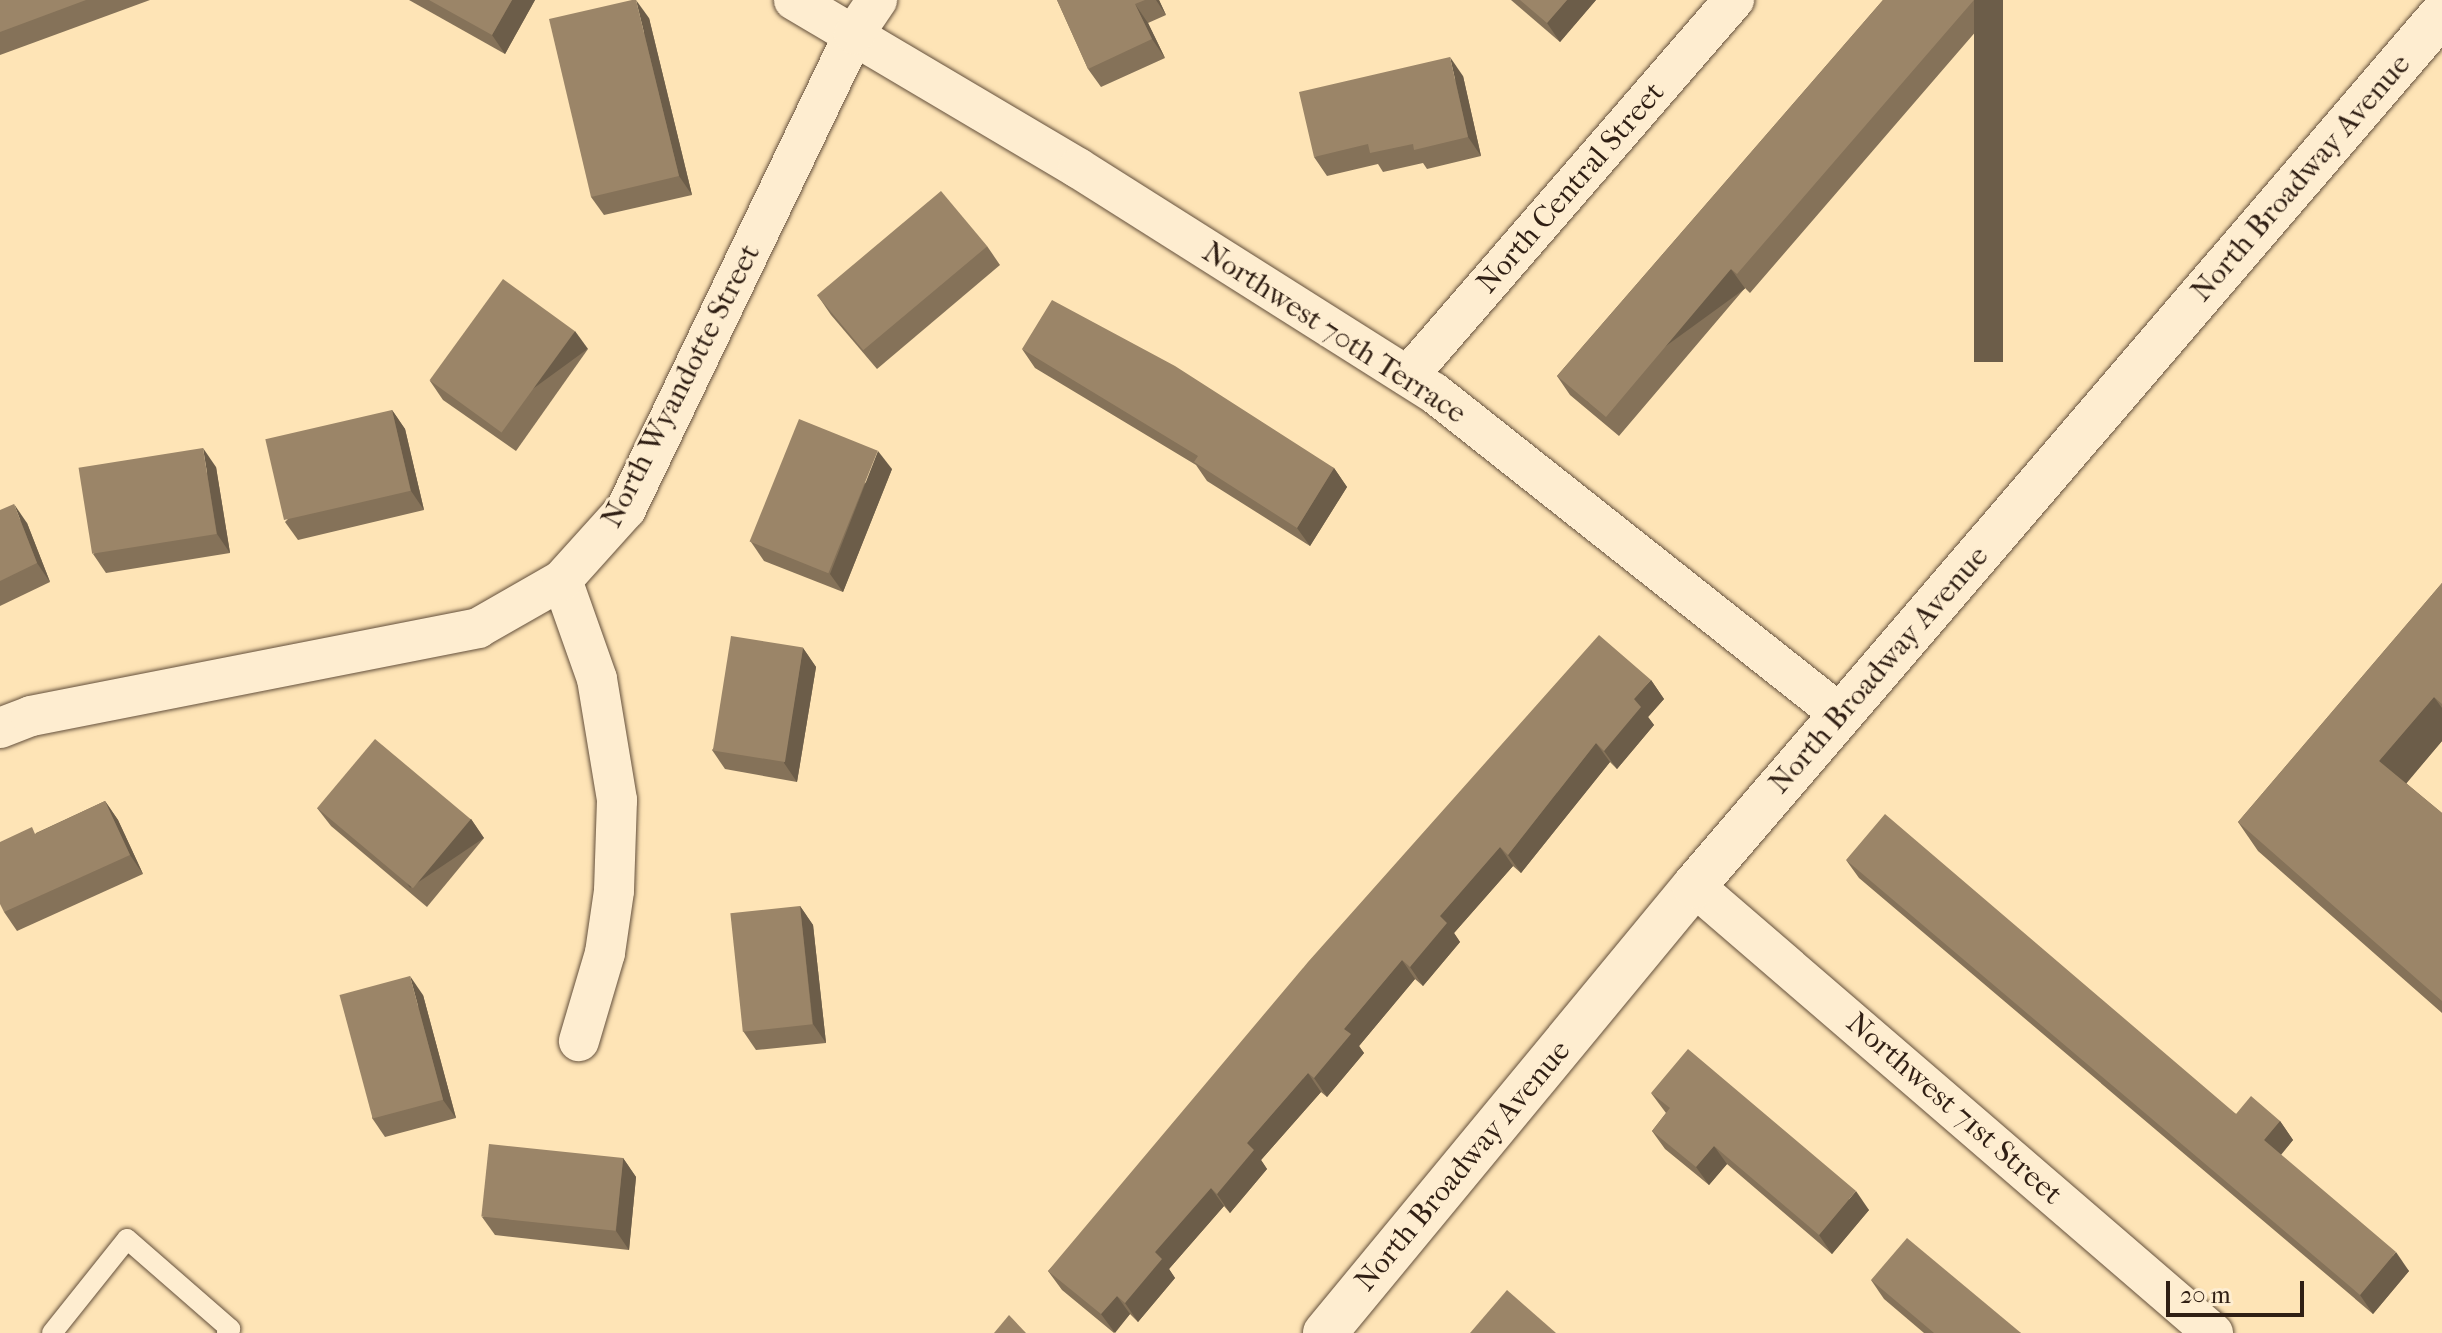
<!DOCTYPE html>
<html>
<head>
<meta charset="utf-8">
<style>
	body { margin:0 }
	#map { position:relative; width:2442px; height:1333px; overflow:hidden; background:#fee4b6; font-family:"IM FELL French Canon",serif }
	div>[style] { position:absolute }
	.roads { filter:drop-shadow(0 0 2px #64503c) drop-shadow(0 0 2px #64503c) }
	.service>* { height:20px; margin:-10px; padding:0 10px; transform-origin:10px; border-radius:10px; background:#feedd0 }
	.minor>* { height:40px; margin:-20px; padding:0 20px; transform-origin:20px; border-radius:20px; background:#feedd0 }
	.secondary>* { height:44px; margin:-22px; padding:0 22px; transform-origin:22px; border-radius:22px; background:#feedd0 }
	.wall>* { inset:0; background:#857259 }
	.shaded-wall>* { inset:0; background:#6c5d49; transform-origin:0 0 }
	.building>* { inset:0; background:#9b8568; transform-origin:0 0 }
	span { translate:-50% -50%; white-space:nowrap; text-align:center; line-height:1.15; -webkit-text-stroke:6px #feedd0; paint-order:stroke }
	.street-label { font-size:30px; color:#301f14 }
	.scale { position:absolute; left:2166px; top:1281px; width:138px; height:36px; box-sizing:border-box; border:4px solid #301f14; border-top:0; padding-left:10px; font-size:24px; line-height:28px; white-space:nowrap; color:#301f14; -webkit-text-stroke:6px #feedd0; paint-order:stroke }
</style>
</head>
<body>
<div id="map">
	<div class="roads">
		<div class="service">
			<div style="left:52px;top:1333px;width:120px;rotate:-51.4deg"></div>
			<div style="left:127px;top:1239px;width:137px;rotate:41.1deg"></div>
			<div style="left:230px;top:1329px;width:5px;rotate:127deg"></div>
		</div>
		<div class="minor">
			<div style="left:794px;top:0;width:330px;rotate:30.6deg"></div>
			<div style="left:1078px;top:168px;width:420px;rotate:32.3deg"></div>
			<div style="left:1433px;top:392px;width:519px;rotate:38.35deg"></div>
			<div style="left:1408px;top:376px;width:498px;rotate:-49.1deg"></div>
			<div style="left:562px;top:580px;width:105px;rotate:70.5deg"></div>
			<div style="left:597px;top:679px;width:123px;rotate:80.6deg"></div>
			<div style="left:617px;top:800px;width:91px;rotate:91.9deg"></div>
			<div style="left:614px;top:891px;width:63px;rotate:98.3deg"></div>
			<div style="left:605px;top:953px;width:92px;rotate:106.5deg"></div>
			<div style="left:0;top:728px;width:33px;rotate:-21deg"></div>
			<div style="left:31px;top:716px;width:456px;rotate:-11.1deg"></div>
			<div style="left:478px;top:628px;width:97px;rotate:-29.7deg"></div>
			<div style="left:562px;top:580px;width:96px;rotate:-48deg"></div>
			<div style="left:626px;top:509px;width:527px;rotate:-64.36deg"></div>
			<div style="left:854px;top:34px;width:41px;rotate:-55.9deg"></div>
			<div style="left:1694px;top:886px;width:685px;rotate:40.74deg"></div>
		</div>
		<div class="secondary">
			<div style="left:1325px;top:1333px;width:580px;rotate:-50.46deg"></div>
			<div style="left:1694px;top:886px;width:1149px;rotate:-49.38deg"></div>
		</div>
	</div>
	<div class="wall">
		<div style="clip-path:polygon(0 0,150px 0,0 55px)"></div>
		<div style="clip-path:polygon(409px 0,535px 0,505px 54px)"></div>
		<div style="clip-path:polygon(1057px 0,1159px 0,1166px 15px,1148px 23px,1165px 58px,1101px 87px,1088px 69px)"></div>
		<div style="clip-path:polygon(1511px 0,1596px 0,1560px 42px)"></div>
		<div style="clip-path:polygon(1883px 0,2003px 0,1750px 293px,1745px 288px,1619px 436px,1570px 395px,1557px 376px)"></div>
		<div style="clip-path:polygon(649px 18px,692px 195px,604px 215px,591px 197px)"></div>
		<div style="clip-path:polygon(1463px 76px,1481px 156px,1427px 169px,1423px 163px,1383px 172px,1378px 164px,1327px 176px,1314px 157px)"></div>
		<div style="clip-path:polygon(987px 246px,1000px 265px,877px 369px,831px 315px,818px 296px)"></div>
		<div style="clip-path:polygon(588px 349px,516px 451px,443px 400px,430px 381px)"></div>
		<div style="clip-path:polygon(1022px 349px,1334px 468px,1347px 487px,1310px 546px,1207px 481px,1196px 465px,1035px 368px)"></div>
		<div style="clip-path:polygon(392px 410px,405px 429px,424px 510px,298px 540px,285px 522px)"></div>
		<div style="clip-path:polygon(216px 467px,230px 553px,106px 573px,93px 554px)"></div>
		<div style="clip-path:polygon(892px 469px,843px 592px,764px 561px,751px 542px)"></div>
		<div style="clip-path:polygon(0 510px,27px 523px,50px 582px,0 606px)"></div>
		<div style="clip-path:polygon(2442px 583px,2442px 741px,2406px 783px,2442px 813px,2442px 1013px,2258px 851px,2238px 822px)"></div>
		<div style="clip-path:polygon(803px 648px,816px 667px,797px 782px,725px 769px,712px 750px)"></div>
		<div style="clip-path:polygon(1651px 680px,1664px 699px,1648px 717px,1654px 725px,1617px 769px,1610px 762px,1521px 873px,1513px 866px,1454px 933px,1460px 942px,1423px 986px,1415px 979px,1359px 1046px,1364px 1053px,1327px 1097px,1321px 1092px,1261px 1160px,1267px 1169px,1230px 1213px,1224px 1206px,1169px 1269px,1175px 1278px,1138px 1322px,1130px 1314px,1114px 1333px,1062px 1290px,1048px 1271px)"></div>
		<div style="clip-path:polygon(105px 801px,118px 820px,143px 874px,17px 931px,4px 912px,36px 833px)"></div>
		<div style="clip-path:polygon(317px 808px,471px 819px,484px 838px,427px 907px,331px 826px)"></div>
		<div style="clip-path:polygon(1846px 860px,2236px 1114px,2280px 1121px,2293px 1140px,2281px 1155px,2409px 1271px,2373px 1314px,1859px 878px)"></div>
		<div style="clip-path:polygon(800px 906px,813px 925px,826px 1043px,756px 1050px,743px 1031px)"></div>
		<div style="clip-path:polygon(423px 995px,456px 1118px,385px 1137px,372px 1118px)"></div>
		<div style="clip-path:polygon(1651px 1093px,1869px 1210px,1832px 1254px,1727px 1164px,1709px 1185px,1665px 1149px,1652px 1131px,1666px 1113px)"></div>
		<div style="clip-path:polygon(623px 1158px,636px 1177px,629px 1250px,495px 1235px,482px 1217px)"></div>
		<div style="clip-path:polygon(1871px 1280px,2021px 1333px,1924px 1333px,1884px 1299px)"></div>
	</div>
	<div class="shaded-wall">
		<div style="clip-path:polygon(512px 0,535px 0,505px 54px,492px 35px)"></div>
		<div style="clip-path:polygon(636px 0,649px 18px,692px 195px,679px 176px)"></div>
		<div style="clip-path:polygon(1156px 0,1159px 0,1166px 15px)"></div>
		<div style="clip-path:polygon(1567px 0,1596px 0,1560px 42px,1547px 23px)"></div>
		<div style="left:1974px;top:0;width:29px;height:362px"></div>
		<div style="clip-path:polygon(1135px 4px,1148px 23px,1165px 58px,1152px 39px)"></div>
		<div style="clip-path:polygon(1450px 57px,1463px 76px,1481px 156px,1468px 137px)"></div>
		<div style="left:1731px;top:269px;width:24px;height:194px;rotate:54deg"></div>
		<div style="left:575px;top:331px;width:22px;height:124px;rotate:54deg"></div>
		<div style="clip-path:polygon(392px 410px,405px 429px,424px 510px,411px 491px)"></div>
		<div style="clip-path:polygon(203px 448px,216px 467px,230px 553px,217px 534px)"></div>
		<div style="clip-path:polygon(878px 451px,892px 469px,843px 592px,830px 574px)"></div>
		<div style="clip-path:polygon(1334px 468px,1347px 487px,1310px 546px,1297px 528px)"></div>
		<div style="clip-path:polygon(14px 504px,27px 523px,50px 582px,37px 563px)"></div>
		<div style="clip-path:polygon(803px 648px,816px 667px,797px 782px,784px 763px)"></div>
		<div style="clip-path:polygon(1651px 680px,1664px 699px,1648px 717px,1654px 725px,1617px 769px,1604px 751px,1634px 699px)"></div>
		<div style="clip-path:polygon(2434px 697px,2442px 708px,2442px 741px,2400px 791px,2379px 761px)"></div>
		<div style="clip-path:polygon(1596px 743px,1610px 762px,1521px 873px,1508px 855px)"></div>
		<div style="clip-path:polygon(105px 801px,118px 820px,143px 874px,130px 855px)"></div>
		<div style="left:471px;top:819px;width:23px;height:89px;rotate:56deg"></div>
		<div style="clip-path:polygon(1500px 847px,1513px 866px,1454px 933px,1460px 942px,1423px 986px,1410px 967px,1440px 916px)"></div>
		<div style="clip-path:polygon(800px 906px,813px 925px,826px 1043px,813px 1024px)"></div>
		<div style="clip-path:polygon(1402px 960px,1415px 979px,1359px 1046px,1364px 1053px,1327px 1097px,1314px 1078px,1344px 1029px)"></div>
		<div style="clip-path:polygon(410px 976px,423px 995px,456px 1118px,443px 1100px)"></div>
		<div style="clip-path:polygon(1308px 1073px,1321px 1092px,1261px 1160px,1267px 1169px,1230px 1213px,1217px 1194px,1247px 1143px)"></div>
		<div style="clip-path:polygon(2280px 1121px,2293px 1140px,2277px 1159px,2264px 1140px)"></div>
		<div style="clip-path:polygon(1714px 1146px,1727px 1164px,1709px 1185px,1696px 1167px)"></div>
		<div style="clip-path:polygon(623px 1158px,636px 1177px,629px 1250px,616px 1231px)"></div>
		<div style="clip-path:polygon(1211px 1188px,1224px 1206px,1169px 1269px,1175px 1278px,1138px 1322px,1125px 1303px,1155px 1252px)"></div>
		<div style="clip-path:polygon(1856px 1191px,1869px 1210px,1832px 1254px,1819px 1235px)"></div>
		<div style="clip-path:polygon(2396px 1252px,2409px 1271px,2373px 1314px,2360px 1295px)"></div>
		<div style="clip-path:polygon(1117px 1296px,1130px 1314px,1115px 1333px,1101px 1314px)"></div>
	</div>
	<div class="building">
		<div style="clip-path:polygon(0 0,86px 0,0 32px)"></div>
		<div style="clip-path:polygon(429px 0,512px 0,492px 35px)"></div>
		<div style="clip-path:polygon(632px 0,636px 0,679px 176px,591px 197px,549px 19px)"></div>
		<div style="clip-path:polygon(1057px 0,1145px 0,1135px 4px,1152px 39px,1088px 69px)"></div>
		<div style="clip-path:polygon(1520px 0,1567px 0,1547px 23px)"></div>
		<div style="clip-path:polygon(1883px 0,1974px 0,1737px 274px,1731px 269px,1606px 417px,1557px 376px)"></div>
		<div style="clip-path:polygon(1450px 57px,1468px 137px,1414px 150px,1413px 144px,1370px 153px,1368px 144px,1314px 157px,1299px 92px)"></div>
		<div style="left:941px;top:191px;width:72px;height:162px;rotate:50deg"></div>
		<div style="left:503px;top:279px;width:89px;height:125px;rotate:36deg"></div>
		<div style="clip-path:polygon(1052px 300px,1175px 366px,1334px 468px,1297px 528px,1194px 462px,1198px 456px,1022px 349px)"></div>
		<div style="left:392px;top:410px;width:83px;height:130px;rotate:77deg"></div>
		<div style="left:799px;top:419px;width:85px;height:132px;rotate:22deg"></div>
		<div style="left:203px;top:448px;width:87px;height:126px;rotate:81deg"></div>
		<div style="clip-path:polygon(14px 504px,37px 563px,0 581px,0 510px)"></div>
		<div style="clip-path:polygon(2442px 583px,2442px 704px,2434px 697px,2379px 761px,2442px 813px,2442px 1001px,2238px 822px)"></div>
		<div style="clip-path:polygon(1599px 635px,1651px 680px,1634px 699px,1641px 707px,1604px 751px,1596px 743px,1508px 855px,1500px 847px,1440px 916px,1447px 923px,1410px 967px,1402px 960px,1344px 1029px,1351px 1034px,1314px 1078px,1308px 1073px,1247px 1143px,1254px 1150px,1217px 1194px,1211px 1188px,1155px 1252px,1162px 1259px,1125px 1303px,1117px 1296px,1101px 1314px,1048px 1271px,1308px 962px)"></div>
		<div style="left:731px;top:636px;width:73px;height:116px;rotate:9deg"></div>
		<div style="left:375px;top:739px;width:125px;height:90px;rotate:40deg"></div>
		<div style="clip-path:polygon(105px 801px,130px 855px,4px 912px,0 904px,0 842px,32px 827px,35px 834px)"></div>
		<div style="clip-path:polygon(1885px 814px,2236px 1114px,2251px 1096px,2280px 1121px,2264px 1140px,2396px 1252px,2360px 1295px,1846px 860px)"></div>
		<div style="left:800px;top:906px;width:119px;height:70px;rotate:84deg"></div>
		<div style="left:410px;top:976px;width:128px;height:73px;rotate:75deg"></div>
		<div style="clip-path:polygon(1688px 1049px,1856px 1191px,1819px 1235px,1714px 1146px,1696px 1167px,1652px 1131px,1670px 1108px,1651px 1093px)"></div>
		<div style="left:489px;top:1144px;width:135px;height:73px;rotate:6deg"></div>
		<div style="clip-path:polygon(1907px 1238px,2021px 1333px,1934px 1333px,1871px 1280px)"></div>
		<div style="clip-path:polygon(1507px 1290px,1556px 1333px,1470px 1333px)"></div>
		<div style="clip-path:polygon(1009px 1315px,1026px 1333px,994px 1333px)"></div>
	</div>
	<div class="street-label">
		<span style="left:2301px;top:178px;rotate:-49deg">North Broadway Avenue</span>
		<span style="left:1571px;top:188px;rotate:-49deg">North Central Street</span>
		<span style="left:1334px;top:333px;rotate:33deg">Northwest 70th Terrace</span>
		<span style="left:681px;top:386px;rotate:-63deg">North Wyandotte Street</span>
		<span style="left:1879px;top:670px;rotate:-49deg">North Broadway Avenue</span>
		<span style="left:1954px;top:1109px;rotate:41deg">Northwest 71st Street</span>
		<span style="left:1463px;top:1166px;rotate:-50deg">North Broadway Avenue</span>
	</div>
	<div class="scale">20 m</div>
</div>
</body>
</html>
